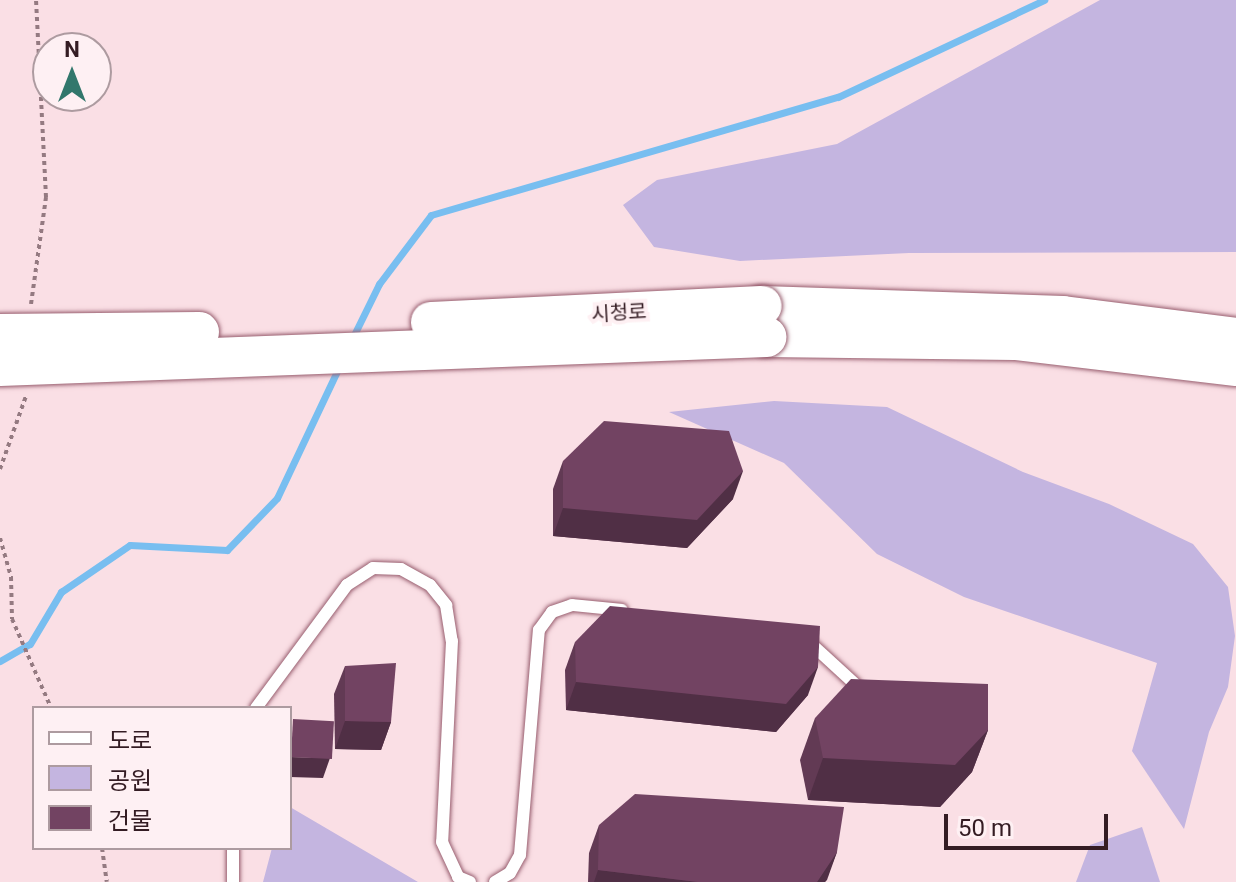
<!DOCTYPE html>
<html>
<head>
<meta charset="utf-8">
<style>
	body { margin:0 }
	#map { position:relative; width:1236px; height:882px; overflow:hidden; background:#fadfe5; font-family:Roboto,"Noto Sans KR",sans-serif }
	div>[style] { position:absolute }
	.green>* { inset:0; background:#c4b5e0 }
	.stream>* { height:7px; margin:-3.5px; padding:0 3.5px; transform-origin:3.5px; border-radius:3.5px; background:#78bef0 }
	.path>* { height:4px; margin-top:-2px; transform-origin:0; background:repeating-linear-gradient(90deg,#947a81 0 4px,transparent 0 8px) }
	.roads { filter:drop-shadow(0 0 2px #985e6f) drop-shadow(0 0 2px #985e6f) }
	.service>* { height:12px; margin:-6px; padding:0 6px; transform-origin:6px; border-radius:6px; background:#fff }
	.primary>* { height:40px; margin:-20px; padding:0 20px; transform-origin:20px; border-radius:20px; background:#fff }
	.bridges { filter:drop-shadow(0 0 2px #985e6f) drop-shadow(0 0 2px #985e6f) }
	.primary-bridge>* { height:40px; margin:-20px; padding:0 20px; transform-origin:20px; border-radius:20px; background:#fff }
	.wall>* { inset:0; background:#623a54 }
	.shaded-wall>* { inset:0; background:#502f45 }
	.building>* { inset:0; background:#724362; transform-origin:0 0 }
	span { translate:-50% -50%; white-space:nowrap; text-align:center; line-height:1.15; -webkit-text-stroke:8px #fef0f3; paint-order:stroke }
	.street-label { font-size:20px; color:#341c23 }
	.legend { position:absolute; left:32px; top:706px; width:260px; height:144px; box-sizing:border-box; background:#fef0f3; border:2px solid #ad9ba0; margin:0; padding:10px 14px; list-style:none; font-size:24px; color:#341c23 }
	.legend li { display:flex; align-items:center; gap:16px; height:40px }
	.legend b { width:40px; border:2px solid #ad9ba0 }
	.north { position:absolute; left:32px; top:32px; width:80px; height:80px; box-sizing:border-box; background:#fef0f3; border:2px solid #ad9ba0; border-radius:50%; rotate:0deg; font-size:22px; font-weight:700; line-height:32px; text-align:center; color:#341c23 }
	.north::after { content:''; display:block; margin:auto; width:28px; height:36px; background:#32776c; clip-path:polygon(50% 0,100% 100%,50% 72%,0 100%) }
	.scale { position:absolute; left:944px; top:814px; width:164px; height:36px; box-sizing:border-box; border:4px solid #341c23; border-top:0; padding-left:10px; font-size:24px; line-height:28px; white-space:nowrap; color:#341c23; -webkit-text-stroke:6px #fef0f3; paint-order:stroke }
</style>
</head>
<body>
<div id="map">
	<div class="green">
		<div style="clip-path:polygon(1100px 0,1236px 0,1236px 252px,909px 253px,740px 261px,654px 247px,623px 205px,657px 180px,837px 144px)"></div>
		<div style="clip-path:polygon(774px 401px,887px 407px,1023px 472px,1109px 504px,1193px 544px,1228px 587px,1235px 636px,1228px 687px,1209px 732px,1184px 829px,1132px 751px,1157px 663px,964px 597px,877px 554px,784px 463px,669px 412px)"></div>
		<div style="clip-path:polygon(290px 807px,418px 882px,263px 882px,272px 848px,290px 848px)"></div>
		<div style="clip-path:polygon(1142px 827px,1160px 882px,1076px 882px,1090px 845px)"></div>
	</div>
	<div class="stream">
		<div style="left:351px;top:341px;width:64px;rotate:-63.8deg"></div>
		<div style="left:379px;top:284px;width:86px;rotate:-53deg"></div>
		<div style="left:431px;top:215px;width:424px;rotate:-16.2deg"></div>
		<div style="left:838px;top:97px;width:228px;rotate:-25.2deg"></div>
		<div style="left:0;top:661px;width:34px;rotate:-30deg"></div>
		<div style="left:30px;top:644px;width:61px;rotate:-59.2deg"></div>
		<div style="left:61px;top:592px;width:83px;rotate:-34.3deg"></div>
		<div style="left:130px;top:545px;width:97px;rotate:3deg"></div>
		<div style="left:227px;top:550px;width:72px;rotate:-46.1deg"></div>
		<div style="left:277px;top:498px;width:145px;rotate:-64.7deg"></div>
	</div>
	<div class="path">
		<div style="left:31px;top:304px;width:108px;rotate:-82deg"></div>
		<div style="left:46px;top:197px;width:197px;rotate:-92.9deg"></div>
		<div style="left:0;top:469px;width:77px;rotate:-70.4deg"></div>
		<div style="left:0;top:538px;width:41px;rotate:74.2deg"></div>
		<div style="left:11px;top:577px;width:42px;rotate:88.6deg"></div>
		<div style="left:12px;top:619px;width:97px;rotate:66.3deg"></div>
		<div style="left:102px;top:848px;width:34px;rotate:82deg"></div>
	</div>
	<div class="roads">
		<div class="service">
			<div style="left:808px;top:641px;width:65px;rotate:42.5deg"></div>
			<div style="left:256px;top:708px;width:153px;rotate:-53.5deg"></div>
			<div style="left:347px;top:585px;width:31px;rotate:-33deg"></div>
			<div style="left:373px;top:568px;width:28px;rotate:2deg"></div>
			<div style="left:401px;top:569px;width:33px;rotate:29deg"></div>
			<div style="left:430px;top:585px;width:26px;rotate:51deg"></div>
			<div style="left:446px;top:605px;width:36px;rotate:81deg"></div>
			<div style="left:452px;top:641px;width:201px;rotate:92.8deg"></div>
			<div style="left:442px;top:842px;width:38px;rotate:65deg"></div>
			<div style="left:458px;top:877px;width:13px;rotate:23deg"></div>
			<div style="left:233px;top:882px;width:34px;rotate:-90deg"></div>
			<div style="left:495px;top:882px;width:17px;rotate:-31deg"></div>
			<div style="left:510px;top:873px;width:21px;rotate:-61deg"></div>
			<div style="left:520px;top:855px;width:226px;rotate:-85.2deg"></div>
			<div style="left:539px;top:630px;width:22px;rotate:-54deg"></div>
			<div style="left:552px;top:612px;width:21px;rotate:-19deg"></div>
			<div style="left:572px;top:605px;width:50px;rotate:5.7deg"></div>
		</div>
		<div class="primary">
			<div style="left:762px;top:306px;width:301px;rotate:1.9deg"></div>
			<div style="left:1063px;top:316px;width:174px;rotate:7.2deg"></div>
			<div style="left:766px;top:337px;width:249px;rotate:0.7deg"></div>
			<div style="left:1015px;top:340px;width:223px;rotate:6.7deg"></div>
		</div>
	</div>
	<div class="bridges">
		<div class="primary-bridge">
			<div style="left:431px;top:322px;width:331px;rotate:-2.8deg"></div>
			<div style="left:0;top:334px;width:199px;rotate:-0.6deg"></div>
			<div style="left:0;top:366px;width:767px;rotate:-2.17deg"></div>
		</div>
	</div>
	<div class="wall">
		<div style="clip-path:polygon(563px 461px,733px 499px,687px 548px,553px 536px,553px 489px)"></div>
		<div style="clip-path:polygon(575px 642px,808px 695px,776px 732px,566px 710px,565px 670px)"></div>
		<div style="clip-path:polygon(345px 666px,391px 722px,381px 750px,335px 749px,334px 694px)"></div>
		<div style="clip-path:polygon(815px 718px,988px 730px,972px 772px,940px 807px,808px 800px,800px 760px)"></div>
		<div style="clip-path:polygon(599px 825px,837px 852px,825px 882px,588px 882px,589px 853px)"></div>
	</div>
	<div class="shaded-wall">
		<div style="clip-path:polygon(743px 471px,733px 499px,687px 548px,553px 536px,563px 508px)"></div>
		<div style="clip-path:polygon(818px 667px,808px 695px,776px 732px,566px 710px,576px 682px)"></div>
		<div style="clip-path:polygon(345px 721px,391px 722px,381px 750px,335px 749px)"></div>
		<div style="clip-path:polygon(988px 730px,972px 772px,940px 807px,808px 800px,823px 758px)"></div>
		<div style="clip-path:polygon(290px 757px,330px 758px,323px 778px,290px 777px)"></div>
		<div style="clip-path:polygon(837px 852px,827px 880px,825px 882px,817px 882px)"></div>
		<div style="clip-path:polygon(598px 870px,698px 882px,594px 882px)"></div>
	</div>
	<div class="building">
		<div style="clip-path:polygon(604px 421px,729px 431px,743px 471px,697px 520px,563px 508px,563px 461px)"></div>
		<div style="clip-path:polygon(610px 606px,820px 626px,818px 667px,786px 704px,576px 682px,575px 642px)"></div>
		<div style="clip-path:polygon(396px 663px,391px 722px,345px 721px,345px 666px)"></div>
		<div style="clip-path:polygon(851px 679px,988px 684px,988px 730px,955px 765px,823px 758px,815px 718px)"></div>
		<div style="left:293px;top:719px;width:41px;height:38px;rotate:3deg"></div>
		<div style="clip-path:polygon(635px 794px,844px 807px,837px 852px,817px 882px,698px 882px,598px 870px,599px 825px)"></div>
	</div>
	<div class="street-label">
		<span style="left:619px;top:313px;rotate:-3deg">시청로</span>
	</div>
	<ul class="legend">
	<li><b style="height:10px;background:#fff"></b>도로</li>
	<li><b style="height:22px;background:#c4b5e0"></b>공원</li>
	<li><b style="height:22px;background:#724362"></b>건물</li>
	</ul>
	<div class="north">N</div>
	<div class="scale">50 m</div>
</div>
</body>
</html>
